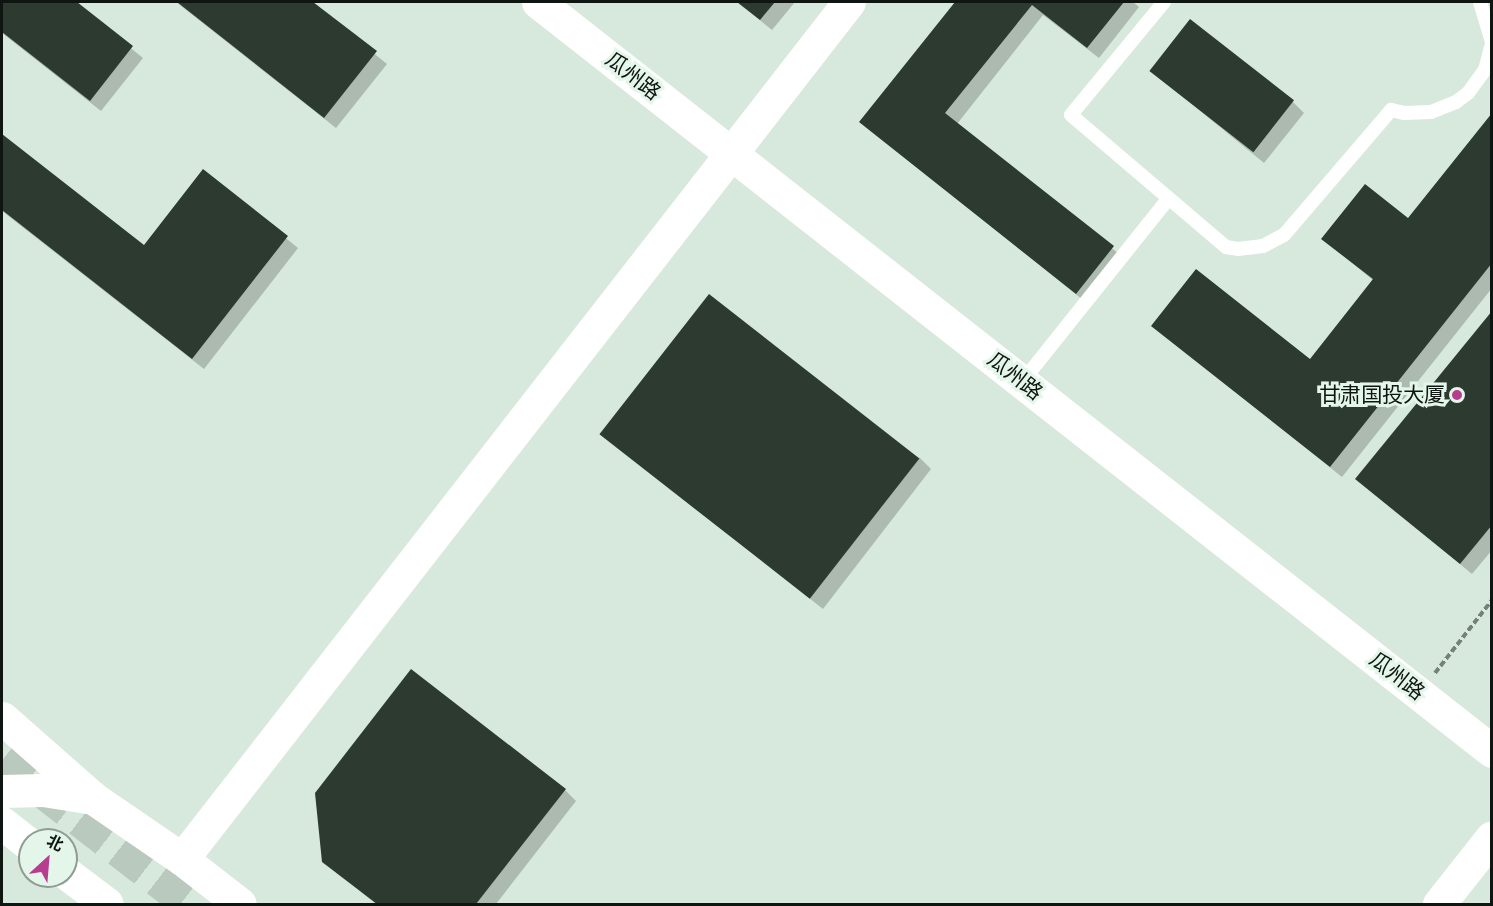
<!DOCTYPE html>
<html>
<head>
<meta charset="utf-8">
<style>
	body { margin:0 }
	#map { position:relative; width:1493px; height:906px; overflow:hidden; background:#d7e9dc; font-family:Bitter,"Noto Sans SC",serif }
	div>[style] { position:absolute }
	.shadow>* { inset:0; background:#0003 }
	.building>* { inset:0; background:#2c3a30; transform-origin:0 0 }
	.primary-tunnel>* { height:33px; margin-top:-16.5px; transform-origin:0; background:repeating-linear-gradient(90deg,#b9c9be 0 33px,transparent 0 49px) }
	.path>* { height:4px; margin-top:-2px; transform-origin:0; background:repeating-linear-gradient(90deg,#758178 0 6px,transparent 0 9px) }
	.service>* { height:14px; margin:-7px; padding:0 7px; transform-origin:7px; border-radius:7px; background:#fff }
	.tertiary>* { height:33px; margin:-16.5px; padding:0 16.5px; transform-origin:16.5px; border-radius:16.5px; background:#fff }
	.primary>* { height:33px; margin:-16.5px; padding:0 16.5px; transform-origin:16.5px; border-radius:16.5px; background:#fff }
	.dots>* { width:16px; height:16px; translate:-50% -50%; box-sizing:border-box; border:3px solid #e4f6e9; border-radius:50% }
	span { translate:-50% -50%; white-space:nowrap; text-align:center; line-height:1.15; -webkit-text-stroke:6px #e4f6e9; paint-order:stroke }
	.street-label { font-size:21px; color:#0f1511 }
	.poi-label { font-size:21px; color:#0f1511 }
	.right { translate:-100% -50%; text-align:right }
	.frame { position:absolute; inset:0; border:3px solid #0f1511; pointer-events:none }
	.north { position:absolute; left:18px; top:828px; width:60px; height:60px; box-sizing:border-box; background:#e4f6e9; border:2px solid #8f9c93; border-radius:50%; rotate:26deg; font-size:16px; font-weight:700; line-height:24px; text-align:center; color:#0f1511 }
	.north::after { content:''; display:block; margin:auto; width:21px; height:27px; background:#b83d8e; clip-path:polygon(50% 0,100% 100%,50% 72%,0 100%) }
</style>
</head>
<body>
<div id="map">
	<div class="shadow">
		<div style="clip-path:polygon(2px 2px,74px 2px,143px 58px,101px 111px,2px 33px)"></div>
		<div style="clip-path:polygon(176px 2px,311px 2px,387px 64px,336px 128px)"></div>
		<div style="clip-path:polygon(737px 2px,795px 2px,772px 30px)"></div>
		<div style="clip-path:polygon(957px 2px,1133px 2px,1139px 7px,1099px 58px,1043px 15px,957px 124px,1124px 258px,1088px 304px,861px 122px)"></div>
		<div style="clip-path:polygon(1150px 70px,1293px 102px,1304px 113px,1264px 163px)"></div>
		<div style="clip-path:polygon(1492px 115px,1492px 288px,1342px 477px,1153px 326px,1310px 361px,1374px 281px,1323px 239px,1408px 220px)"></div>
		<div style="clip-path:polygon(2px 136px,144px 247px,203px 171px,298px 248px,204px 369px,2px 211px)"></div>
		<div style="clip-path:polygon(1492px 314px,1492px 550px,1472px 574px,1357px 479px)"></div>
		<div style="clip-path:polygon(602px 435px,920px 458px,931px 469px,823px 609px)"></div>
		<div style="clip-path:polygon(565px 790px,576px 801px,496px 904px,376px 904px,324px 862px)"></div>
	</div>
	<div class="building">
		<div style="clip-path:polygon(2px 2px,77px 2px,133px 46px,90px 101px,2px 32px)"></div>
		<div style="clip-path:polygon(177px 2px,313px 2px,377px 51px,324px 118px)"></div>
		<div style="clip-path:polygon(737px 2px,775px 2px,760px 20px)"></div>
		<div style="clip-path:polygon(955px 2px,1124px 2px,1087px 48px,1032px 5px,945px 113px,1114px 246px,1076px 294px,859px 122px)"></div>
		<div style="left:1190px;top:19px;width:132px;height:66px;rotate:38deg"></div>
		<div style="clip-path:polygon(1492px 113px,1492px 263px,1330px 467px,1151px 326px,1196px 269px,1310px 359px,1373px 279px,1321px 239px,1365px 184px,1408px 218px)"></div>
		<div style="clip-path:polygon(2px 134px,144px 245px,203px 169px,288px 236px,192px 359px,2px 210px)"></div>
		<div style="left:709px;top:294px;width:267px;height:178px;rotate:38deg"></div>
		<div style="clip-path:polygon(1492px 311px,1492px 525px,1460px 564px,1355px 479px)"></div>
		<div style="clip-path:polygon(411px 669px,566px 789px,476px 904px,377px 904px,322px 862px,315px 793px)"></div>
	</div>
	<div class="primary-tunnel">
		<div style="left:2px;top:760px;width:235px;rotate:37.7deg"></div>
	</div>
	<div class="path">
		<div style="left:1435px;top:673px;width:93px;rotate:-52deg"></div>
	</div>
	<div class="service">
		<div style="left:1164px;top:2px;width:146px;rotate:129.5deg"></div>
		<div style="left:1071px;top:115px;width:204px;rotate:40.4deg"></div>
		<div style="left:1226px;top:247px;width:12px;rotate:9deg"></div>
		<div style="left:1238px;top:249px;width:25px;rotate:-7deg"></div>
		<div style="left:1263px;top:246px;width:24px;rotate:-28deg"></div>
		<div style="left:1284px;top:235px;width:165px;rotate:-49.4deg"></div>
		<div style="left:1391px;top:110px;width:13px;rotate:13deg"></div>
		<div style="left:1404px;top:113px;width:27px;rotate:-2deg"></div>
		<div style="left:1431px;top:112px;width:27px;rotate:-22deg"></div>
		<div style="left:1456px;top:102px;width:15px;rotate:-37deg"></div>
		<div style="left:1468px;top:93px;width:29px;rotate:-54deg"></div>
		<div style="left:1485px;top:70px;width:27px;rotate:-75deg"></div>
		<div style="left:1480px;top:2px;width:42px;rotate:73.3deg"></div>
		<div style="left:1022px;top:382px;width:234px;rotate:-51.4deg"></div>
	</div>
	<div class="tertiary">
		<div style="left:538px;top:2px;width:1213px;rotate:38.14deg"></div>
		<div style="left:182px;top:859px;width:1086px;rotate:-52.11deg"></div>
		<div style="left:1439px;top:904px;width:85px;rotate:-51.7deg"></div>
	</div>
	<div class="primary">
		<div style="left:2px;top:718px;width:121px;rotate:41.3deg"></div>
		<div style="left:93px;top:798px;width:108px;rotate:34.4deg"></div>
		<div style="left:182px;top:859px;width:73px;rotate:37.8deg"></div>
		<div style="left:2px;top:791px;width:41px;rotate:-1.4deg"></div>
		<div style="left:43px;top:790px;width:51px;rotate:9.1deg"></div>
		<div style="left:2px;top:823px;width:36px;rotate:38deg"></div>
		<div style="left:66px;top:873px;width:51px;rotate:37.1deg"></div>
	</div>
	<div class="dots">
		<div style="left:1457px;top:395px;background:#b83d8e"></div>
	</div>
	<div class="street-label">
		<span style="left:633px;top:76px;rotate:38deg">瓜州路</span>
		<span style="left:1015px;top:376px;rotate:38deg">瓜州路</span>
		<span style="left:1397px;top:676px;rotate:38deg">瓜州路</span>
	</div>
	<div class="poi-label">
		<span class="right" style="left:1445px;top:395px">甘肃国投大厦</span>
	</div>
	<div class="frame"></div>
	<div class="north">北</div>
</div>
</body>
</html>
